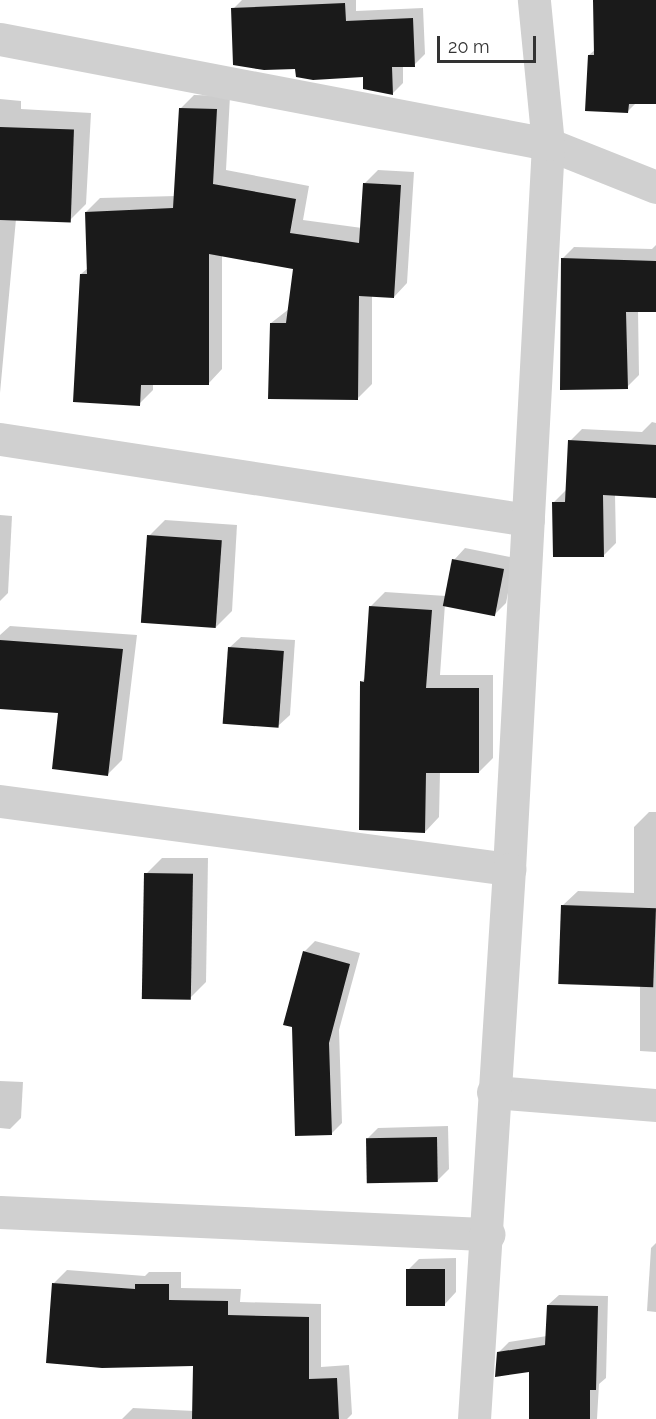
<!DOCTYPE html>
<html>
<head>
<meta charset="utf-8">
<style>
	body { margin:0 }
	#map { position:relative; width:656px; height:1419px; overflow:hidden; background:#fff; font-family:Raleway,sans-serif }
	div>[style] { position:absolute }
	.shadow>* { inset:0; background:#0003 }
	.building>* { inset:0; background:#1a1a1a; transform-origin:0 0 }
	.street>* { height:33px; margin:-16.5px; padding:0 16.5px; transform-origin:16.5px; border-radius:16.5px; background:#d0d0d0 }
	span { translate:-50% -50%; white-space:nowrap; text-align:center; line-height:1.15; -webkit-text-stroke:6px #fff; paint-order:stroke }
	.scale { position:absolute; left:437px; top:36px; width:99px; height:27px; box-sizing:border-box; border:3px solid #333; border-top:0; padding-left:8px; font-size:18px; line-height:21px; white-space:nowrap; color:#333; -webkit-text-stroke:4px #fff; paint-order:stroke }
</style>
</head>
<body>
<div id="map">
	<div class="shadow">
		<div style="clip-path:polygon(242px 0,356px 0,356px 11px,423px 8px,425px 54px,414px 65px,403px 66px,403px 83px,392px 94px,364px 76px,297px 68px,233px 9px)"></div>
		<div style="clip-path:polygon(594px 0,656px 0,656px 102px,637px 102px,628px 111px,589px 55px,596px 49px)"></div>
		<div style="clip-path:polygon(194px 95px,230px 96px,226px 170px,309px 186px,303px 220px,362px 228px,364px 184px,378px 170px,414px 172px,407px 283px,394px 297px,372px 296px,372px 384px,358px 398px,271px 323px,289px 309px,295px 268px,222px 255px,222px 369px,209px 383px,153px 383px,153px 390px,139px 404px,81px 274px,88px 268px,86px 212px,100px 198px,176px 196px,181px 108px)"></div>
		<div style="clip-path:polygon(0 99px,21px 101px,21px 109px,91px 113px,86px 204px,68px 222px,16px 219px,0 393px)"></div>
		<div style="clip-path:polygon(656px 245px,656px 310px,638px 310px,639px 375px,627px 387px,562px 259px,574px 247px,652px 249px)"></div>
		<div style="clip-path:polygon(652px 422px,656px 423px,656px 497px,615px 494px,616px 543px,604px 555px,554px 502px,566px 490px,570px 441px,582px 429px,642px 432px)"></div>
		<div style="clip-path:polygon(0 515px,12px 516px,8px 593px,0 601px)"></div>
		<div style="clip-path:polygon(165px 520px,237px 525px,232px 611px,216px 627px,149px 536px)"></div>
		<div style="clip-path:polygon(465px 548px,515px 558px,506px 603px,495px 614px,445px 604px,440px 675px,493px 675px,493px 758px,479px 772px,440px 772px,439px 817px,425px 832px,362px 682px,365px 678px,371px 606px,385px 592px,446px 596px,454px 560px)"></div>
		<div style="clip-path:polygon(10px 626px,137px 635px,122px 760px,108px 774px,60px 712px,0 708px,0 635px)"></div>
		<div style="clip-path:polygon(241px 637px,295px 640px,290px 715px,278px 726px,229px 648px)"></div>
		<div style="clip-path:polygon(649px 812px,656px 812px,656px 1052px,640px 1051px,640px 986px,562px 906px,578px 891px,634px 893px,634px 827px)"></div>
		<div style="clip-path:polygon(162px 858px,208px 858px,206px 982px,190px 998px,146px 874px)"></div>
		<div style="clip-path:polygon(315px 941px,360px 953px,339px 1030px,342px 1123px,331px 1134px,304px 952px)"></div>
		<div style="clip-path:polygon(0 1081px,23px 1082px,21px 1118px,10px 1129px,0 1128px)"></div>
		<div style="clip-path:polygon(448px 1126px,449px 1169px,437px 1181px,367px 1139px,378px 1128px)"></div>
		<div style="clip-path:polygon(656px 1243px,656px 1312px,647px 1311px,651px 1248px)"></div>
		<div style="clip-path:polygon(456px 1258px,456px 1292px,445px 1304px,408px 1270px,419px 1259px)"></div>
		<div style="clip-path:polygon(67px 1270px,145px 1276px,149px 1272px,181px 1272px,181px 1288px,241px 1289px,240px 1302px,321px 1304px,321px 1367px,349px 1365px,352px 1414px,347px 1419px,122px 1419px,133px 1408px,194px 1411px,195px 1364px,54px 1283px)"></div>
		<div style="clip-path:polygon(559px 1295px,608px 1296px,606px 1378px,599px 1384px,597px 1419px,531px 1419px,531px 1371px,498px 1353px,509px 1342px,547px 1336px,548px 1305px)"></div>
	</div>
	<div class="building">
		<div style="clip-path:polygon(593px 0,656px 0,656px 104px,629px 104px,628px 113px,585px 111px,588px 55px,594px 55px)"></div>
		<div style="clip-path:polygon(345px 3px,346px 21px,413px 18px,415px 67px,392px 67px,393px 95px,363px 89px,363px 77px,313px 80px,296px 77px,295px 69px,264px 70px,233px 65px,231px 8px)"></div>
		<div style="clip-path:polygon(179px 108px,217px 109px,213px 184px,296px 199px,290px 233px,359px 243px,363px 183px,401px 185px,394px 298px,359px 296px,358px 400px,268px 399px,270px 323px,286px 323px,293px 269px,209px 254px,209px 385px,141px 385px,140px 406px,73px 402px,80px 274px,87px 274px,85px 212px,173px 208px)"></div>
		<div style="left:0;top:127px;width:74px;height:93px;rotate:2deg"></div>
		<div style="clip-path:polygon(561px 258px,656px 261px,656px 312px,626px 312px,628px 389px,560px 390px)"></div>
		<div style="clip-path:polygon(568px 440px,656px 445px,656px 498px,603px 495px,604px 557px,553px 557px,552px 502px,565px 502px)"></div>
		<div style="left:147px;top:535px;width:75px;height:88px;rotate:4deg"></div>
		<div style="left:452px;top:559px;width:53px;height:48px;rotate:11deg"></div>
		<div style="clip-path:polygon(369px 606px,432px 610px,426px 688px,479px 688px,479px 773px,426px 773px,425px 833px,359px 830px,360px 681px,364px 682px)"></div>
		<div style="clip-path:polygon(0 640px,123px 649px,108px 776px,52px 769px,58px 713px,0 709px)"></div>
		<div style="left:228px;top:647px;width:56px;height:77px;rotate:4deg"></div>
		<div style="left:144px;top:873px;width:49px;height:126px;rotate:1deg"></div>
		<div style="left:561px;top:905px;width:95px;height:79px;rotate:2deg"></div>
		<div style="clip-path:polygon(303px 951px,350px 964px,329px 1043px,332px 1135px,295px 1136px,292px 1027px,283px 1025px)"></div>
		<div style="left:437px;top:1137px;width:45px;height:71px;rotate:89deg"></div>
		<div style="left:406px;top:1269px;width:39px;height:37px"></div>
		<div style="clip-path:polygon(52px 1283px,135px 1289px,135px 1284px,169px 1284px,169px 1300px,228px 1301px,228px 1315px,309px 1317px,309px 1379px,337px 1378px,339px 1419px,192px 1419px,193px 1366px,102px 1368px,46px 1363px)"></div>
		<div style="clip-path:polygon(547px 1305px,598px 1306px,596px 1390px,590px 1390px,590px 1419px,529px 1419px,529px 1372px,495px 1377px,497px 1352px,545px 1345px)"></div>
	</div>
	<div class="street">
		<div style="left:0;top:39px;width:558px;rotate:10.85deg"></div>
		<div style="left:548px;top:144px;width:116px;rotate:21.7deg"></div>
		<div style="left:0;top:439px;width:534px;rotate:8.72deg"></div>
		<div style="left:0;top:801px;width:514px;rotate:7.61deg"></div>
		<div style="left:509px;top:869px;width:726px;rotate:-86.92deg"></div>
		<div style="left:548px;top:144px;width:145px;rotate:-95.6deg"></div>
		<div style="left:493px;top:1092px;width:164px;rotate:4.6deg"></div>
		<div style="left:0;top:1212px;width:489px;rotate:2.6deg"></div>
		<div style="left:474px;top:1419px;width:551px;rotate:-86.36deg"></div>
	</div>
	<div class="scale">20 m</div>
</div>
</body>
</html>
